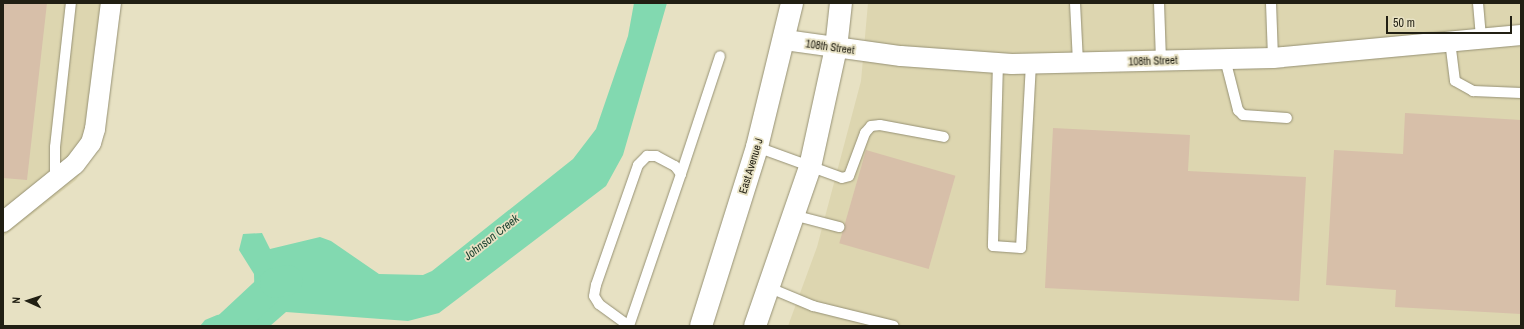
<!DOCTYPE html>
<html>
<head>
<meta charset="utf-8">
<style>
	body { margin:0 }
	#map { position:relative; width:1524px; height:329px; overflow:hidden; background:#e7e1c3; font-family:"Archivo Narrow",sans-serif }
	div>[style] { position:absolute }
	.built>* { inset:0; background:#ddd6b0 }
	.water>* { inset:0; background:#82d9b0 }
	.river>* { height:30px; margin:-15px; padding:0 15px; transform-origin:15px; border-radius:15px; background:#82d9b0 }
	.building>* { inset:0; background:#d7bfa9; transform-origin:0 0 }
	.roads { filter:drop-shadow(0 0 1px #969174) drop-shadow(0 0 1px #969174) }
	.service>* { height:10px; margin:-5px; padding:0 5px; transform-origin:5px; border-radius:5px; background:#fff }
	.minor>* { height:20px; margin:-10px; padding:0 10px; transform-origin:10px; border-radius:10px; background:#fff }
	.tertiary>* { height:22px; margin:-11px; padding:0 11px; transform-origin:11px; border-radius:11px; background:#fff }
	span { translate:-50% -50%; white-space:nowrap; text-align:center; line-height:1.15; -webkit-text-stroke:3.5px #e7e1c3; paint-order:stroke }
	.street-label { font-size:11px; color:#211f13 }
	.water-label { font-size:12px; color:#183f2e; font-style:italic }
	.frame { position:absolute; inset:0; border:4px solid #211f13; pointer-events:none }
	.north { position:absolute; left:8px; top:281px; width:40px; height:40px; -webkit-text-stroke:3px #e7e1c3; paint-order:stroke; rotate:273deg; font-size:11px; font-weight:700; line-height:16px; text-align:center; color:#211f13 }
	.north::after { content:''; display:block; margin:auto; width:14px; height:18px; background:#211f13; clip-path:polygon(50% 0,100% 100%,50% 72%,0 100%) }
	.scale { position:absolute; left:1386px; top:16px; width:126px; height:18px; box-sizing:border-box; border:2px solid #211f13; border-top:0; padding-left:5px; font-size:12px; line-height:14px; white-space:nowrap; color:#211f13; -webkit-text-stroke:3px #e7e1c3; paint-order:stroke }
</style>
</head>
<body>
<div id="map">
	<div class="built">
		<div style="clip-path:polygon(3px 3px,117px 3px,99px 145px,76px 180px,3px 237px)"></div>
		<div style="clip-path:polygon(868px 3px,1521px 3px,1521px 326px,788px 326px,817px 247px,861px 81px)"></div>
	</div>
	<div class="water">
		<div style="clip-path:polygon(634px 3px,667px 3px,623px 155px,606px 186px,439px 313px,408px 321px,286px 312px,270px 326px,200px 326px,205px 320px,217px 315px,236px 312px,253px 316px,255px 310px,254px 274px,239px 250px,243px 234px,262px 233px,270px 249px,320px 237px,331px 241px,379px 274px,423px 275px,432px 271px,573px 159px,596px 129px,628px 36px)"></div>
	</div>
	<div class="river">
		<div style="left:229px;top:326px;width:63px;rotate:-43.1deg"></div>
		<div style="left:275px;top:283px;width:13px;rotate:-13deg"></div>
	</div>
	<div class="building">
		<div style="clip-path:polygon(3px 3px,47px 3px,27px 180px,3px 178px)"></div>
		<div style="clip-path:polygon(1405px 113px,1521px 120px,1521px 314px,1395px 307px,1396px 290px,1326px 285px,1334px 150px,1403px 154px)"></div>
		<div style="clip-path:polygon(1053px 128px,1190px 135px,1188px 171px,1306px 177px,1299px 301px,1045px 288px)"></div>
		<div style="left:866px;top:150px;width:93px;height:97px;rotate:16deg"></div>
	</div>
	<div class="roads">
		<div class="service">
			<div style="left:1075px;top:3px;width:60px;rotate:87.1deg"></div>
			<div style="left:1159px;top:3px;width:58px;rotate:88deg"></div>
			<div style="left:1271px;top:3px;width:55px;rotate:87.9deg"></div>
			<div style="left:1478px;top:3px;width:35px;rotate:85deg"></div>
			<div style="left:1450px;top:41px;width:40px;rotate:82.9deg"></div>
			<div style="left:1455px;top:81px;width:21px;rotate:29deg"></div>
			<div style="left:1473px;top:91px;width:48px;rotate:2.4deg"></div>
			<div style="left:1225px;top:59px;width:53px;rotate:75.7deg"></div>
			<div style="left:1238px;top:110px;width:7px;rotate:45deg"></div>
			<div style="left:1243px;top:115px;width:44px;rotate:3.9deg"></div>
			<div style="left:998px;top:63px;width:183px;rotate:91.6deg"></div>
			<div style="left:993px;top:246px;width:28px;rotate:4deg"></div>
			<div style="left:1021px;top:248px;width:184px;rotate:-86.9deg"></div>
			<div style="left:757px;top:147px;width:90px;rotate:20deg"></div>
			<div style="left:842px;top:178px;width:7px;rotate:-16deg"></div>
			<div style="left:849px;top:176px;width:46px;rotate:-69.6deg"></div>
			<div style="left:865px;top:133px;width:9px;rotate:-49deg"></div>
			<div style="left:871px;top:126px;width:9px;rotate:-6deg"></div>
			<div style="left:880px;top:125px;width:65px;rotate:10.6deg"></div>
			<div style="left:647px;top:156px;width:9px"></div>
			<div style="left:656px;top:156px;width:21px;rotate:28deg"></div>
			<div style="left:675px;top:166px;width:10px;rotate:53deg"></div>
			<div style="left:681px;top:174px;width:161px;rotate:108.9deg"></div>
			<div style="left:629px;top:326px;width:37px;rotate:-144deg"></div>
			<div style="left:599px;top:304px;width:9px;rotate:-122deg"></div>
			<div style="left:594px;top:296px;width:11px;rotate:-80deg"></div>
			<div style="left:596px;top:285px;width:127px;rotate:-70.7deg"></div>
			<div style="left:638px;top:165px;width:13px;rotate:-45deg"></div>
			<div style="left:681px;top:174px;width:124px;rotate:-71.7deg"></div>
			<div style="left:55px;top:180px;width:33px;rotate:-90deg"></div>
			<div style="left:55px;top:147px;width:145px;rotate:-83.7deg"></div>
			<div style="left:793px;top:215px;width:48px;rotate:14.6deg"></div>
			<div style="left:770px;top:288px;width:47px;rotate:22.7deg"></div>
			<div style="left:813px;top:306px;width:83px;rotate:13.9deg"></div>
		</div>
		<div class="minor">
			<div style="left:785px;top:40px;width:117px;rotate:7.9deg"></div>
			<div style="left:901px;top:56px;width:111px;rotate:4.1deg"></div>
			<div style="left:1012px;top:64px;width:261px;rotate:-1.3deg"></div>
			<div style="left:1273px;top:58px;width:249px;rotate:-5.3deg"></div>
			<div style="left:3px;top:222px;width:92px;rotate:-38.9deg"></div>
			<div style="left:75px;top:164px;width:26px;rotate:-53deg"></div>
			<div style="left:91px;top:143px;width:15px;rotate:-74deg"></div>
			<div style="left:95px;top:129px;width:127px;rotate:-82.8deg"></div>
		</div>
		<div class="tertiary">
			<div style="left:701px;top:326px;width:188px;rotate:-72.6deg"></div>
			<div style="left:757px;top:147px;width:148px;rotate:-76.3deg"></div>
			<div style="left:755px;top:326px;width:168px;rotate:-70.9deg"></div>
			<div style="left:810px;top:167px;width:122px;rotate:-77.7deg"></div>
			<div style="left:836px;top:48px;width:45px;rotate:-83.7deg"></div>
		</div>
	</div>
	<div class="street-label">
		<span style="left:830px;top:47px;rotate:8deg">108th Street</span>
		<span style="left:1153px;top:61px;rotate:-2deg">108th Street</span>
		<span style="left:751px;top:166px;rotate:-73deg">East Avenue J</span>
	</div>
	<div class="water-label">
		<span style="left:492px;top:238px;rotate:-38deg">Johnson Creek</span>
	</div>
	<div class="frame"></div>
	<div class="north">N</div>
	<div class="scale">50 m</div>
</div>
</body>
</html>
